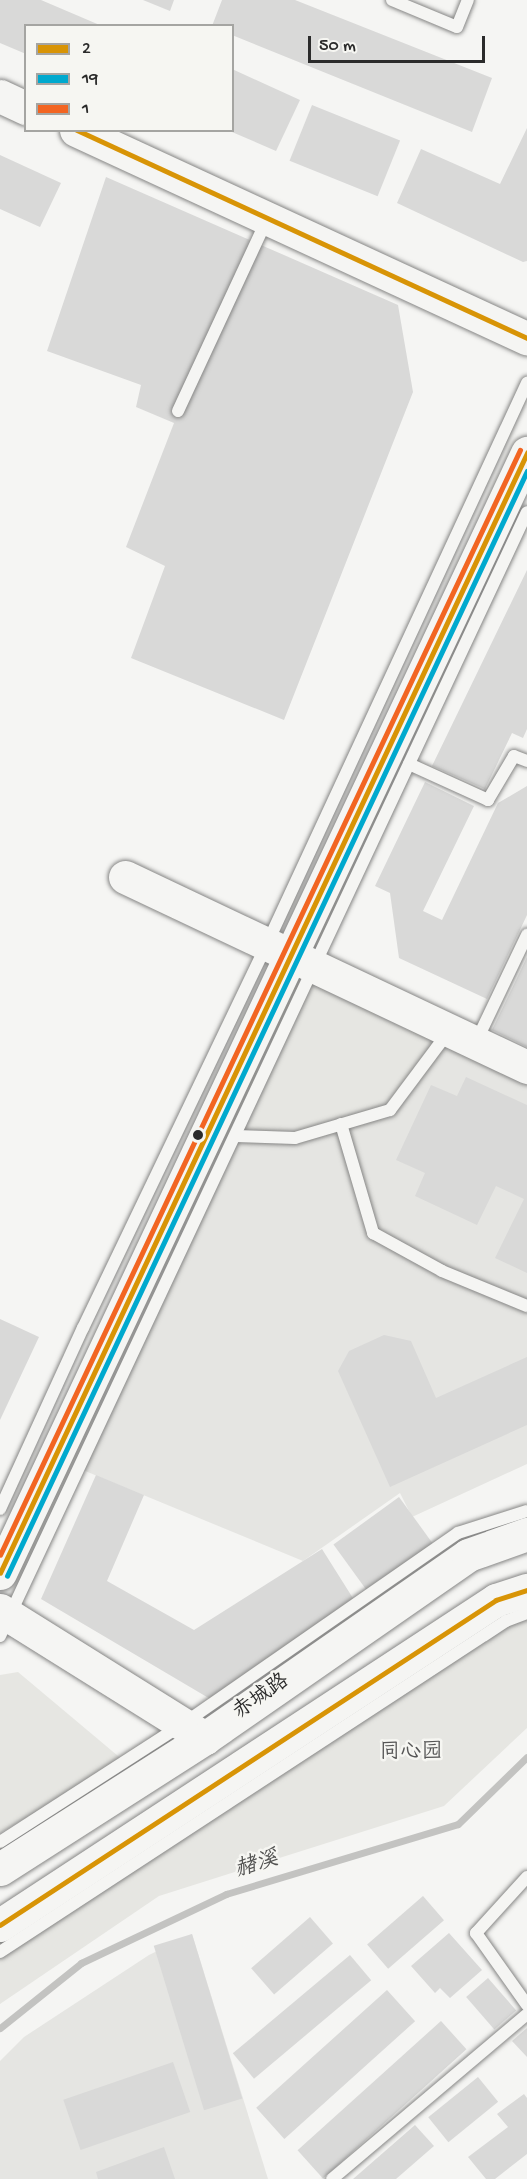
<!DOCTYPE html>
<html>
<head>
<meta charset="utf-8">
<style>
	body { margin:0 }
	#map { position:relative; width:527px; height:2179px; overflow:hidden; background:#f5f5f3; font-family:"Gochi Hand","LXGW WenKai TC",sans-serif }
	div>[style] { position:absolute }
	.built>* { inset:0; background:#e5e5e2 }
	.green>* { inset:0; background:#e6e6e2 }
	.stream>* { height:7px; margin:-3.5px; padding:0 3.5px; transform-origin:3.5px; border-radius:3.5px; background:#c3c3c1 }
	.building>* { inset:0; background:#d9d9d8; transform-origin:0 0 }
	.roads { filter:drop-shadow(0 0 2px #868685) drop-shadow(0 0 2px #868685) }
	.lane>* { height:12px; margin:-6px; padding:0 6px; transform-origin:6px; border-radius:6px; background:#f5f5f3 }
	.secondary>* { height:33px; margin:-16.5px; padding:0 16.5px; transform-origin:16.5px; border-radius:16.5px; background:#f5f5f3 }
	.primary>* { height:33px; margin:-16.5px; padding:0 16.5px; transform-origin:16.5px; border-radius:16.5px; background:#f5f5f3 }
	.bus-1>* { height:4.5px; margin:-2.25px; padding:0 2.25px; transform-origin:2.25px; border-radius:2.25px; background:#d89406 }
	.bus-2>* { height:4.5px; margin:-2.25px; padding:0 2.25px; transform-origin:2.25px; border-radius:2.25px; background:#00a9ce }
	.bus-3>* { height:4.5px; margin:-2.25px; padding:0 2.25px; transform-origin:2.25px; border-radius:2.25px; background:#f26522 }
	.dots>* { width:16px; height:16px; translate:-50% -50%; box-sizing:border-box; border:3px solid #f6f6f2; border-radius:50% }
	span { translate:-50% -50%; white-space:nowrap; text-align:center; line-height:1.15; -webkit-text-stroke:5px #f6f6f2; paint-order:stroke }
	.street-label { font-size:21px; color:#2b2b2b }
	.park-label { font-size:21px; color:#565656 }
	.water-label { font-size:22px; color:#525251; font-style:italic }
	.legend { position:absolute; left:24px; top:24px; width:210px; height:108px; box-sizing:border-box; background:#f6f6f2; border:2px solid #a5a5a2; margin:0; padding:8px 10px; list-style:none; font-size:18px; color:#2b2b2b }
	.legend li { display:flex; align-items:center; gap:12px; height:30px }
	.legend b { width:30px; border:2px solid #a5a5a2 }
	.scale { position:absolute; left:308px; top:36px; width:177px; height:27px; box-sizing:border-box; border:3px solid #2b2b2b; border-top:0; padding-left:8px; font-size:18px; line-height:21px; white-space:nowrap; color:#2b2b2b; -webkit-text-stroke:4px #f6f6f2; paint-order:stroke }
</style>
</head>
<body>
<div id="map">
	<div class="built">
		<div style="clip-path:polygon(449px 1031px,527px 1068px,527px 1464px,412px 1517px,400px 1493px,303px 1561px,78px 1468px,236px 1136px)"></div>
		<div style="clip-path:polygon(192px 1934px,268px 2179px,0 2179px,0 2061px,24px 2037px,149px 1955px)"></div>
	</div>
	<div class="green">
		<div style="clip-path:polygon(313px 968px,449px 1031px,390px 1110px,295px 1138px,236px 1136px)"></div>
		<div style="clip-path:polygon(527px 1613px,527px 1728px,444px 1806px,159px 1896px,0 2004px,0 1952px)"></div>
		<div style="clip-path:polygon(18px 1672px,124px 1761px,0 1833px,0 1675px)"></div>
	</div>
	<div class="stream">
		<div style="left:0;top:2028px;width:104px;rotate:-38.7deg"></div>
		<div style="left:81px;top:1963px;width:161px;rotate:-25.4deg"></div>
		<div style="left:226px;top:1894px;width:242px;rotate:-16.8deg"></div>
		<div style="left:458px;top:1824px;width:96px;rotate:-44.2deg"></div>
	</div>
	<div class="building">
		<div style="clip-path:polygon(0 0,41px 0,102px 26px,26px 26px,26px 54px,0 43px)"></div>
		<div style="clip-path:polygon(143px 0,174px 0,170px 11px)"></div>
		<div style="clip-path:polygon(222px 0,295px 0,492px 78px,472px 132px,232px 35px,232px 26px,212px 26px)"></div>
		<div style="clip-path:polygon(232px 69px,300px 100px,276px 151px,232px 132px)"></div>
		<div style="left:312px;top:105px;width:95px;height:60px;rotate:22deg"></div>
		<div style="clip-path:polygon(527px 128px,527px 261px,523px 262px,397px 203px,421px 149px,500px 184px)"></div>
		<div style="clip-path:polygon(0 155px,61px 183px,40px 227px,0 209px)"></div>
		<div style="clip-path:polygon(106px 177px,398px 305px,413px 392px,284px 720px,131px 658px,165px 566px,126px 547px,174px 423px,136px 407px,141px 385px,47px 351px)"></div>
		<div style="clip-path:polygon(527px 570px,527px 729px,523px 738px,512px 733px,485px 789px,432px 766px)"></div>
		<div style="clip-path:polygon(425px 782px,474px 806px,423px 911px,442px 920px,498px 803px,527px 786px,527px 915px,487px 999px,399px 958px,390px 893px,375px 886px)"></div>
		<div style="clip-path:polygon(527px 957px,527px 1047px,492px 1030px)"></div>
		<div style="clip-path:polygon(466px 1077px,527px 1105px,527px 1273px,495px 1258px,524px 1199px,496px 1186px,477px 1225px,415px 1196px,425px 1173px,396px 1160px,431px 1085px,457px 1096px)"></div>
		<div style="clip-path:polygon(0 1319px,39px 1337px,0 1420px)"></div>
		<div style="clip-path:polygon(384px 1335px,411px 1341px,436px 1398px,527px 1357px,527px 1425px,390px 1487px,338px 1371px,349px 1351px)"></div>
		<div style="clip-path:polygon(96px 1475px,144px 1495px,107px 1581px,194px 1630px,322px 1549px,356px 1603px,212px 1700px,41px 1599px)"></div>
		<div style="left:399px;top:1497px;width:58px;height:81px;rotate:54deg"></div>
		<div style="left:423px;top:1896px;width:32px;height:74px;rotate:49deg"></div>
		<div style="left:310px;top:1917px;width:35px;height:78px;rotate:49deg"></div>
		<div style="clip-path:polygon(449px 1933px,482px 1970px,450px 1998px,440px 1988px,435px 1993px,411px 1966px)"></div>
		<div style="left:192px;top:1934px;width:172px;height:40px;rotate:73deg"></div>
		<div style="left:350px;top:1955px;width:33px;height:153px;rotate:50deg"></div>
		<div style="left:488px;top:1978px;width:43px;height:29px;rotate:49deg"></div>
		<div style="left:387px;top:1990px;width:42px;height:176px;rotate:48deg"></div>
		<div style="left:441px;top:2021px;width:38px;height:193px;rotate:48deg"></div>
		<div style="clip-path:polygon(527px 2028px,527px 2057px,512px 2041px)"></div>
		<div style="left:173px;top:2062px;width:53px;height:116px;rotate:71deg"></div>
		<div style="left:478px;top:2077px;width:32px;height:64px;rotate:51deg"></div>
		<div style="clip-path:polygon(524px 2094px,527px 2098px,527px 2154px,495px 2179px,486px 2179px,468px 2157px,508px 2127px,497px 2114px)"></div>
		<div style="clip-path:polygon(415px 2125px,434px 2146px,396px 2179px,353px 2179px)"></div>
		<div style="clip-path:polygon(164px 2147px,175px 2179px,98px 2179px,96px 2172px)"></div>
	</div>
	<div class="roads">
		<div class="lane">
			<div style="left:392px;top:0;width:70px;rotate:22.6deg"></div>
			<div style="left:457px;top:27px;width:29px;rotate:-68deg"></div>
			<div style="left:178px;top:411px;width:212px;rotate:-65.1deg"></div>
			<div style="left:409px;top:764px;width:87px;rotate:24.5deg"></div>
			<div style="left:488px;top:800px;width:51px;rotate:-59.4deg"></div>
			<div style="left:514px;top:756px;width:14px;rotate:21deg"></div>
			<div style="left:476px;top:1042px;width:119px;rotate:-64.5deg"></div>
			<div style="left:341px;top:1124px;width:114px;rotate:73.6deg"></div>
			<div style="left:373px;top:1233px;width:79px;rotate:28.8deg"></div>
			<div style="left:442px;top:1271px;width:92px;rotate:22.4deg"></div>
			<div style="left:236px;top:1136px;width:59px;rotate:1.9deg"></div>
			<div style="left:295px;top:1138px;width:99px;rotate:-16.4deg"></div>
			<div style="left:390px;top:1110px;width:99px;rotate:-53.2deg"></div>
			<div style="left:0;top:1509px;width:199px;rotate:-65.4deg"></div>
			<div style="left:83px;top:1328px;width:424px;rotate:-64.4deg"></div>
			<div style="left:266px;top:946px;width:621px;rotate:-65.13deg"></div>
			<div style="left:0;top:1636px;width:1241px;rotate:-64.88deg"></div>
			<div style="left:0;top:1842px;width:218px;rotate:-32.8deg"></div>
			<div style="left:183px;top:1724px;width:335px;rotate:-34.8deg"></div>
			<div style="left:458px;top:1533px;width:72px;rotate:-17.7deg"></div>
			<div style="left:527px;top:1877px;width:76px;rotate:132.3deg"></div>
			<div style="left:476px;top:1933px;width:88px;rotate:54.7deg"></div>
			<div style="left:0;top:1952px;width:605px;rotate:-33.19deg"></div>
			<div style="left:506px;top:1621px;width:22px;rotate:-21deg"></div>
			<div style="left:332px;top:2179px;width:255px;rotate:-40.2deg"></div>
		</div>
		<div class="secondary">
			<div style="left:0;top:96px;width:29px;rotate:25deg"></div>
			<div style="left:76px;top:130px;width:497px;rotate:24.8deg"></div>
			<div style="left:125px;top:877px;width:445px;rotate:25.3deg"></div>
			<div style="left:0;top:1610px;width:242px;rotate:32deg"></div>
		</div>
		<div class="primary">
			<div style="left:0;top:1573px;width:1238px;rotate:-64.8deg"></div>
			<div style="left:0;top:1869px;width:243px;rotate:-32.6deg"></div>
			<div style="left:205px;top:1738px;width:320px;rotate:-34.8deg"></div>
			<div style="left:468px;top:1555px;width:63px;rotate:-19.6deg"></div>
			<div style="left:0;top:1925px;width:593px;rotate:-33.23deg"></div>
			<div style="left:496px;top:1600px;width:33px;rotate:-18deg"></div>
		</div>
	</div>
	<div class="bus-1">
		<div style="left:77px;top:130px;width:496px;rotate:24.8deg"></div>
		<div style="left:0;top:1573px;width:1238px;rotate:-64.8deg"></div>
		<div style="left:0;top:1925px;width:593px;rotate:-33.23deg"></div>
		<div style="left:496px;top:1600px;width:33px;rotate:-18deg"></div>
	</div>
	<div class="bus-2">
		<div style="left:7px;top:1576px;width:1221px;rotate:-64.8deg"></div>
	</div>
	<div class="bus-3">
		<div style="left:0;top:1555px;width:1221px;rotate:-64.8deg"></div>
	</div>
	<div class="dots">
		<div style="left:198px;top:1135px;background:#2b2b2b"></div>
	</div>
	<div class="street-label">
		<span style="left:262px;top:1698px;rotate:-35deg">赤城路</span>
	</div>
	<div class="park-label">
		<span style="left:411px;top:1754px">同心园</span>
	</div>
	<div class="water-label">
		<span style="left:257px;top:1866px;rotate:-17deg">赭溪</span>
	</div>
	<ul class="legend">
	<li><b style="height:8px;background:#d89406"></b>2</li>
	<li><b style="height:8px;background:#00a9ce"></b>19</li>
	<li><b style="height:8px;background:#f26522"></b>1</li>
	</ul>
	<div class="scale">50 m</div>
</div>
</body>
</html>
